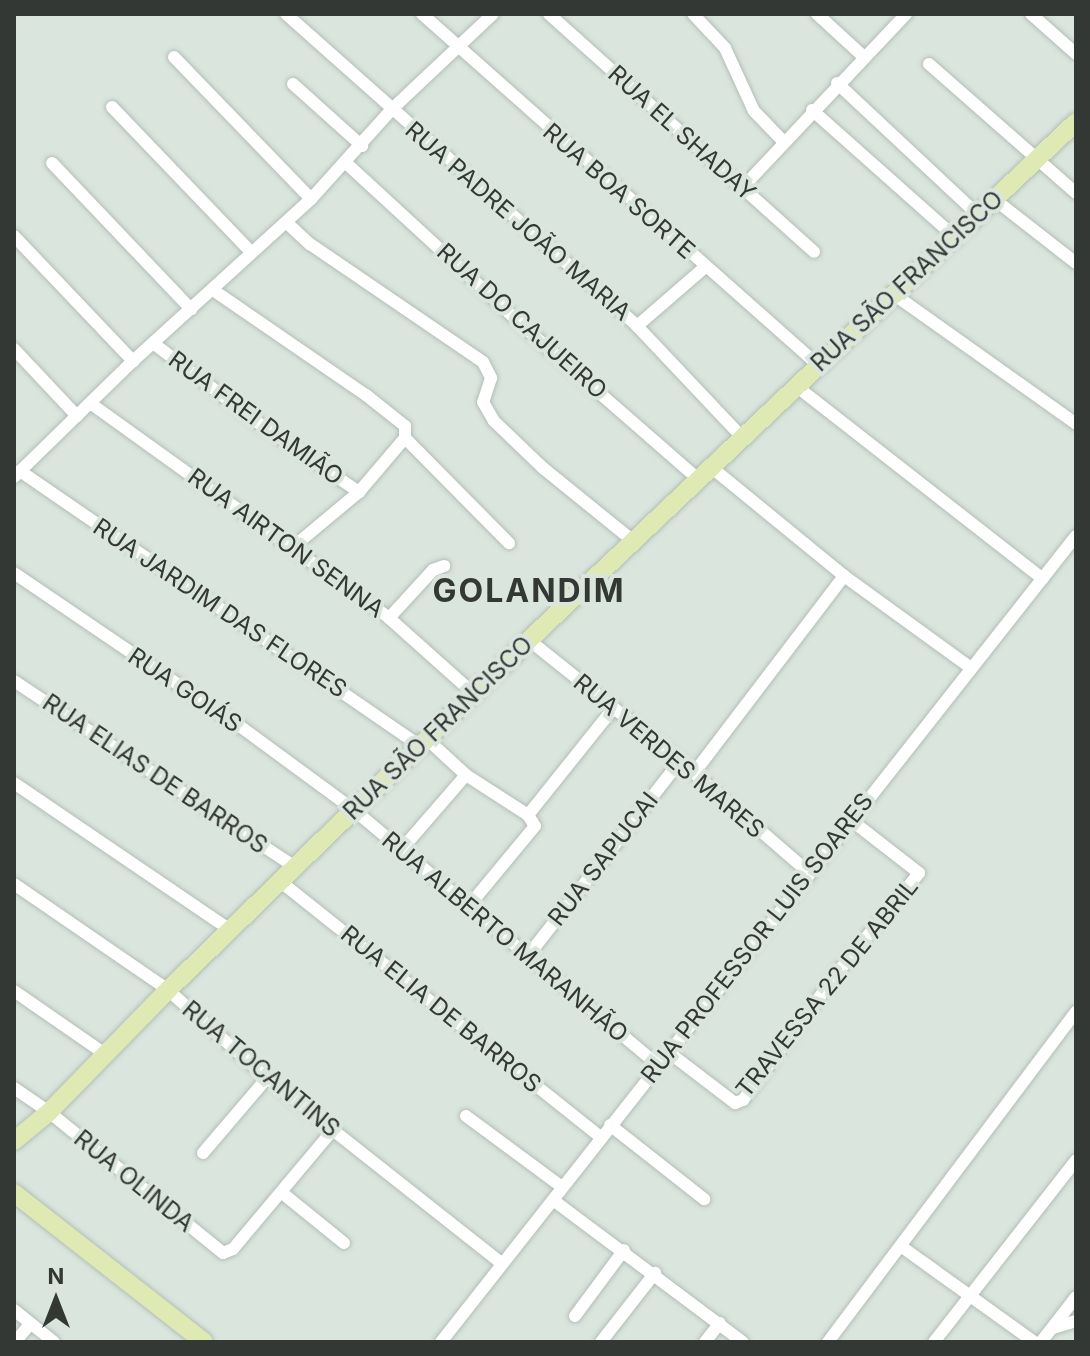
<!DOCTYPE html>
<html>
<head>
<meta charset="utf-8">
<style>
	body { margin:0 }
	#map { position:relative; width:1090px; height:1356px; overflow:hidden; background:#dae5de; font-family:Inter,sans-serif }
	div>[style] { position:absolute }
	.roads { filter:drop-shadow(0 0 2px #b3beb6) drop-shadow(0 0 2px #b3beb6) }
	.street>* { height:12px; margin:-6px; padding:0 6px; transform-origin:6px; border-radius:6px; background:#fff }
	.secondary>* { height:18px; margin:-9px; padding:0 9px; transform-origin:9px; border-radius:9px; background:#dee9b3 }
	span { translate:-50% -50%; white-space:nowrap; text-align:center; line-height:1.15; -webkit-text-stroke:8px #dae5de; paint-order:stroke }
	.street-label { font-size:24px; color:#343835 }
	.district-label { font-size:32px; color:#343835; font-weight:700; letter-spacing:2px }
	.frame { position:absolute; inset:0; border:16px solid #343835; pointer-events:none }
	.north { position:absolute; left:16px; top:1260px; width:80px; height:80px; -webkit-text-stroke:6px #dae5de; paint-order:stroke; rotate:0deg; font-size:22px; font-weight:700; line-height:32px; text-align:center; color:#343835 }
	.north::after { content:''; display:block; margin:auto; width:28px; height:36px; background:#343835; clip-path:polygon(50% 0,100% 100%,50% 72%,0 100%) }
</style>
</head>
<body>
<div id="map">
	<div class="roads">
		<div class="street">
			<div style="left:286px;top:14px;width:470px;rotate:41.6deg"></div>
			<div style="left:637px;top:326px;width:153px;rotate:46.6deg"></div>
			<div style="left:422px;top:14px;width:529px;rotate:41.55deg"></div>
			<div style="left:549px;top:14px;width:356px;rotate:41.9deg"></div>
			<div style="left:693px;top:14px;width:47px;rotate:46.7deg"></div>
			<div style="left:725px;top:48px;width:69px;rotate:65.3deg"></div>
			<div style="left:754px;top:111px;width:42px;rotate:46deg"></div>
			<div style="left:817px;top:14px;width:64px;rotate:42.5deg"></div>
			<div style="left:1031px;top:14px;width:60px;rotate:41.6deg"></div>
			<div style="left:174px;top:57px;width:197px;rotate:46deg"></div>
			<div style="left:929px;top:64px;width:196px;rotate:41.3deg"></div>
			<div style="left:837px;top:83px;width:192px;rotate:43.1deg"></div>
			<div style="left:293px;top:84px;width:93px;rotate:41.9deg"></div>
			<div style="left:112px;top:107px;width:201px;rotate:46.2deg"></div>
			<div style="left:812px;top:110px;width:190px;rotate:41.6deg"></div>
			<div style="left:52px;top:163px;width:202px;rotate:46.4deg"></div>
			<div style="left:346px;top:163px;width:254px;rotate:42.6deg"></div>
			<div style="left:533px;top:335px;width:219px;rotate:41.1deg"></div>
			<div style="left:743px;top:187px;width:238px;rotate:-46.7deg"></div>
			<div style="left:994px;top:199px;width:104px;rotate:38deg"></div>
			<div style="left:286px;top:222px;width:33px;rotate:43deg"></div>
			<div style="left:310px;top:244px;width:209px;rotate:34.3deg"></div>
			<div style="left:483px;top:362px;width:18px;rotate:63deg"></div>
			<div style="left:491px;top:378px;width:25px;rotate:108deg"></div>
			<div style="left:483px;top:402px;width:22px;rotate:60deg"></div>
			<div style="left:494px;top:421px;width:68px;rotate:43.8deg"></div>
			<div style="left:543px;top:468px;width:116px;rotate:39deg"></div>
			<div style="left:14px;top:236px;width:173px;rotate:46.4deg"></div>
			<div style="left:213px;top:290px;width:186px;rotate:34.5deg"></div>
			<div style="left:366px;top:395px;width:50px;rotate:38.5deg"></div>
			<div style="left:405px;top:426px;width:12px;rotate:90deg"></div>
			<div style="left:405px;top:438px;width:148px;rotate:45.3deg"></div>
			<div style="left:892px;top:293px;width:226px;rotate:35.4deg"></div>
			<div style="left:637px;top:326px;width:90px;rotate:-40.9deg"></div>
			<div style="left:153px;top:343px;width:131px;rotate:37.2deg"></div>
			<div style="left:257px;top:422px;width:124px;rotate:34.5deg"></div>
			<div style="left:14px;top:349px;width:92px;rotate:46.8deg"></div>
			<div style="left:796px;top:386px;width:313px;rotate:38deg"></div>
			<div style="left:90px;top:403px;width:368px;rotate:35.7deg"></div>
			<div style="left:389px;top:618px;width:113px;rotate:41.8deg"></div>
			<div style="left:711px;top:467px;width:172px;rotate:39.3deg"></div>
			<div style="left:844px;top:576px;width:157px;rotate:35.9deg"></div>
			<div style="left:20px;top:471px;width:485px;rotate:34.5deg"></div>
			<div style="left:14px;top:477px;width:166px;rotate:-44.3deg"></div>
			<div style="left:133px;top:361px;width:241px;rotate:-42.3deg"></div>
			<div style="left:311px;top:199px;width:120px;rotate:-48deg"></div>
			<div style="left:391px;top:110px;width:140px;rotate:-43.3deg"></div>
			<div style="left:293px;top:547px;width:86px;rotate:-39.8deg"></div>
			<div style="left:359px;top:492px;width:71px;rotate:-49.6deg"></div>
			<div style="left:14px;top:573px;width:274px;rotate:34.2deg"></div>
			<div style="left:241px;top:727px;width:140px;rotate:36.3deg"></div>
			<div style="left:354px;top:810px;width:395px;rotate:40deg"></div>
			<div style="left:389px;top:618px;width:65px;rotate:-47.5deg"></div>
			<div style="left:433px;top:570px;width:12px;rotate:-20deg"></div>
			<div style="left:529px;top:640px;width:193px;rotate:38.7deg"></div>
			<div style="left:680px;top:761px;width:169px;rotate:40.9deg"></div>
			<div style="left:14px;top:681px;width:337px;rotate:33.5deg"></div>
			<div style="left:694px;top:773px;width:248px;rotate:-52.7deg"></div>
			<div style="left:466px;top:775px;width:74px;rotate:32.8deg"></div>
			<div style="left:528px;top:815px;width:13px;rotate:58deg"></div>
			<div style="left:535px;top:826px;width:105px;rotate:129.6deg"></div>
			<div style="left:14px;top:783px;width:261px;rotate:34.2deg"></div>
			<div style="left:528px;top:815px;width:136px;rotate:-51.3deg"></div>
			<div style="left:401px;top:850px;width:99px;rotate:-49.1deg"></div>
			<div style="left:466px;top:775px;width:53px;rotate:-137.3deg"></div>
			<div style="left:281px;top:882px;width:409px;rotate:38.6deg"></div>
			<div style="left:14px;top:884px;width:187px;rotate:34.5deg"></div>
			<div style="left:168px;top:990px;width:132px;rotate:41.6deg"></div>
			<div style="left:267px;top:1078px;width:298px;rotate:38.3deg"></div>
			<div style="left:527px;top:957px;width:249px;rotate:-52deg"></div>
			<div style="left:14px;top:991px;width:111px;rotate:34.7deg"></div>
			<div style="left:667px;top:1051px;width:86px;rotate:37.4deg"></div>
			<div style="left:735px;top:1103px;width:9px;rotate:-21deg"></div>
			<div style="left:743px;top:1100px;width:159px;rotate:-53.4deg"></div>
			<div style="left:838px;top:972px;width:128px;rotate:-50.7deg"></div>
			<div style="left:919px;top:873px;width:86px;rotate:-142.1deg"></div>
			<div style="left:14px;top:1088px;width:42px;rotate:34.4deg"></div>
			<div style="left:49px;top:1112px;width:224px;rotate:39deg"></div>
			<div style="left:223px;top:1253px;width:11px;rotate:-22deg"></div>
			<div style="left:233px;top:1249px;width:155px;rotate:-50deg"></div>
			<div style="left:466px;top:1116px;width:119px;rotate:36.5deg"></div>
			<div style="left:610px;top:1125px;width:120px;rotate:38.2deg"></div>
			<div style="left:203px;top:1153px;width:99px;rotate:-49.5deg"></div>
			<div style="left:281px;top:1192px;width:81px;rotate:39deg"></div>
			<div style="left:553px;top:1200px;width:237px;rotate:36.8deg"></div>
			<div style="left:902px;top:1247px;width:163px;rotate:35.7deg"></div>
			<div style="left:14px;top:1310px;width:51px;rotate:38.7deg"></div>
			<div style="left:575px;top:1316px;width:82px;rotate:-53.4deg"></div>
			<div style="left:1053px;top:1328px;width:24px;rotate:-17deg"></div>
			<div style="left:15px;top:1342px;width:23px;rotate:-50deg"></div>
			<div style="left:441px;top:1342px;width:1026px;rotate:-51.77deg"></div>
			<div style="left:601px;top:1342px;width:88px;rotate:-52deg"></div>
			<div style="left:705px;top:1342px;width:24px;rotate:-52deg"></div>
			<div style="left:828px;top:1342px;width:413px;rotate:-53.1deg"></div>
			<div style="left:934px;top:1342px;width:231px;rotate:-52deg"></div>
			<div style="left:1041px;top:1342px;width:57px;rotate:-52.1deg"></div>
		</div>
		<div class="secondary">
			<div style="left:14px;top:1141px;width:45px;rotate:-39.6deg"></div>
			<div style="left:49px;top:1112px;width:170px;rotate:-45.7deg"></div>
			<div style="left:168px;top:990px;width:503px;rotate:-44.11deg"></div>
			<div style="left:529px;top:640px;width:753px;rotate:-43.44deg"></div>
			<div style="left:14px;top:1193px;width:241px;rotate:38.1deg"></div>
		</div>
	</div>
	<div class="street-label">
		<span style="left:682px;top:133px;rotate:42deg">RUA EL SHADAY</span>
		<span style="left:619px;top:191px;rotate:41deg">RUA BOA SORTE</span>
		<span style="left:518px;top:221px;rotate:41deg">RUA PADRE JOÃO MARIA</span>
		<span style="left:907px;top:281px;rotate:-43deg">RUA SÃO FRANCISCO</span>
		<span style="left:522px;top:321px;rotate:42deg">RUA DO CAJUEIRO</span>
		<span style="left:256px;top:418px;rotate:36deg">RUA FREI DAMIÃO</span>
		<span style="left:286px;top:543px;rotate:36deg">RUA AIRTON SENNA</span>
		<span style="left:220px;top:608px;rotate:34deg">RUA JARDIM DAS FLORES</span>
		<span style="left:185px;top:690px;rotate:34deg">RUA GOIÁS</span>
		<span style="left:438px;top:728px;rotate:-44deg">RUA SÃO FRANCISCO</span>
		<span style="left:669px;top:756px;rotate:40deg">RUA VERDES MARES</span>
		<span style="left:155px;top:774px;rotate:34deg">RUA ELIAS DE BARROS</span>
		<span style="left:603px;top:859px;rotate:-52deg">RUA SAPUCAI</span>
		<span style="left:505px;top:937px;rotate:40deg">RUA ALBERTO MARANHÃO</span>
		<span style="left:757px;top:938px;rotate:-52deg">RUA PROFESSOR LUIS SOARES</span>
		<span style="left:827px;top:988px;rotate:-51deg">TRAVESSA 22 DE ABRIL</span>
		<span style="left:441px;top:1009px;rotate:39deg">RUA ELIA DE BARROS</span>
		<span style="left:261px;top:1069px;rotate:40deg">RUA TOCANTINS</span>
		<span style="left:134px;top:1181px;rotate:39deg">RUA OLINDA</span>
	</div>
	<div class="district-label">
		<span style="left:529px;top:591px">GOLANDIM</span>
	</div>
	<div class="frame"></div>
	<div class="north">N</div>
</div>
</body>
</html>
